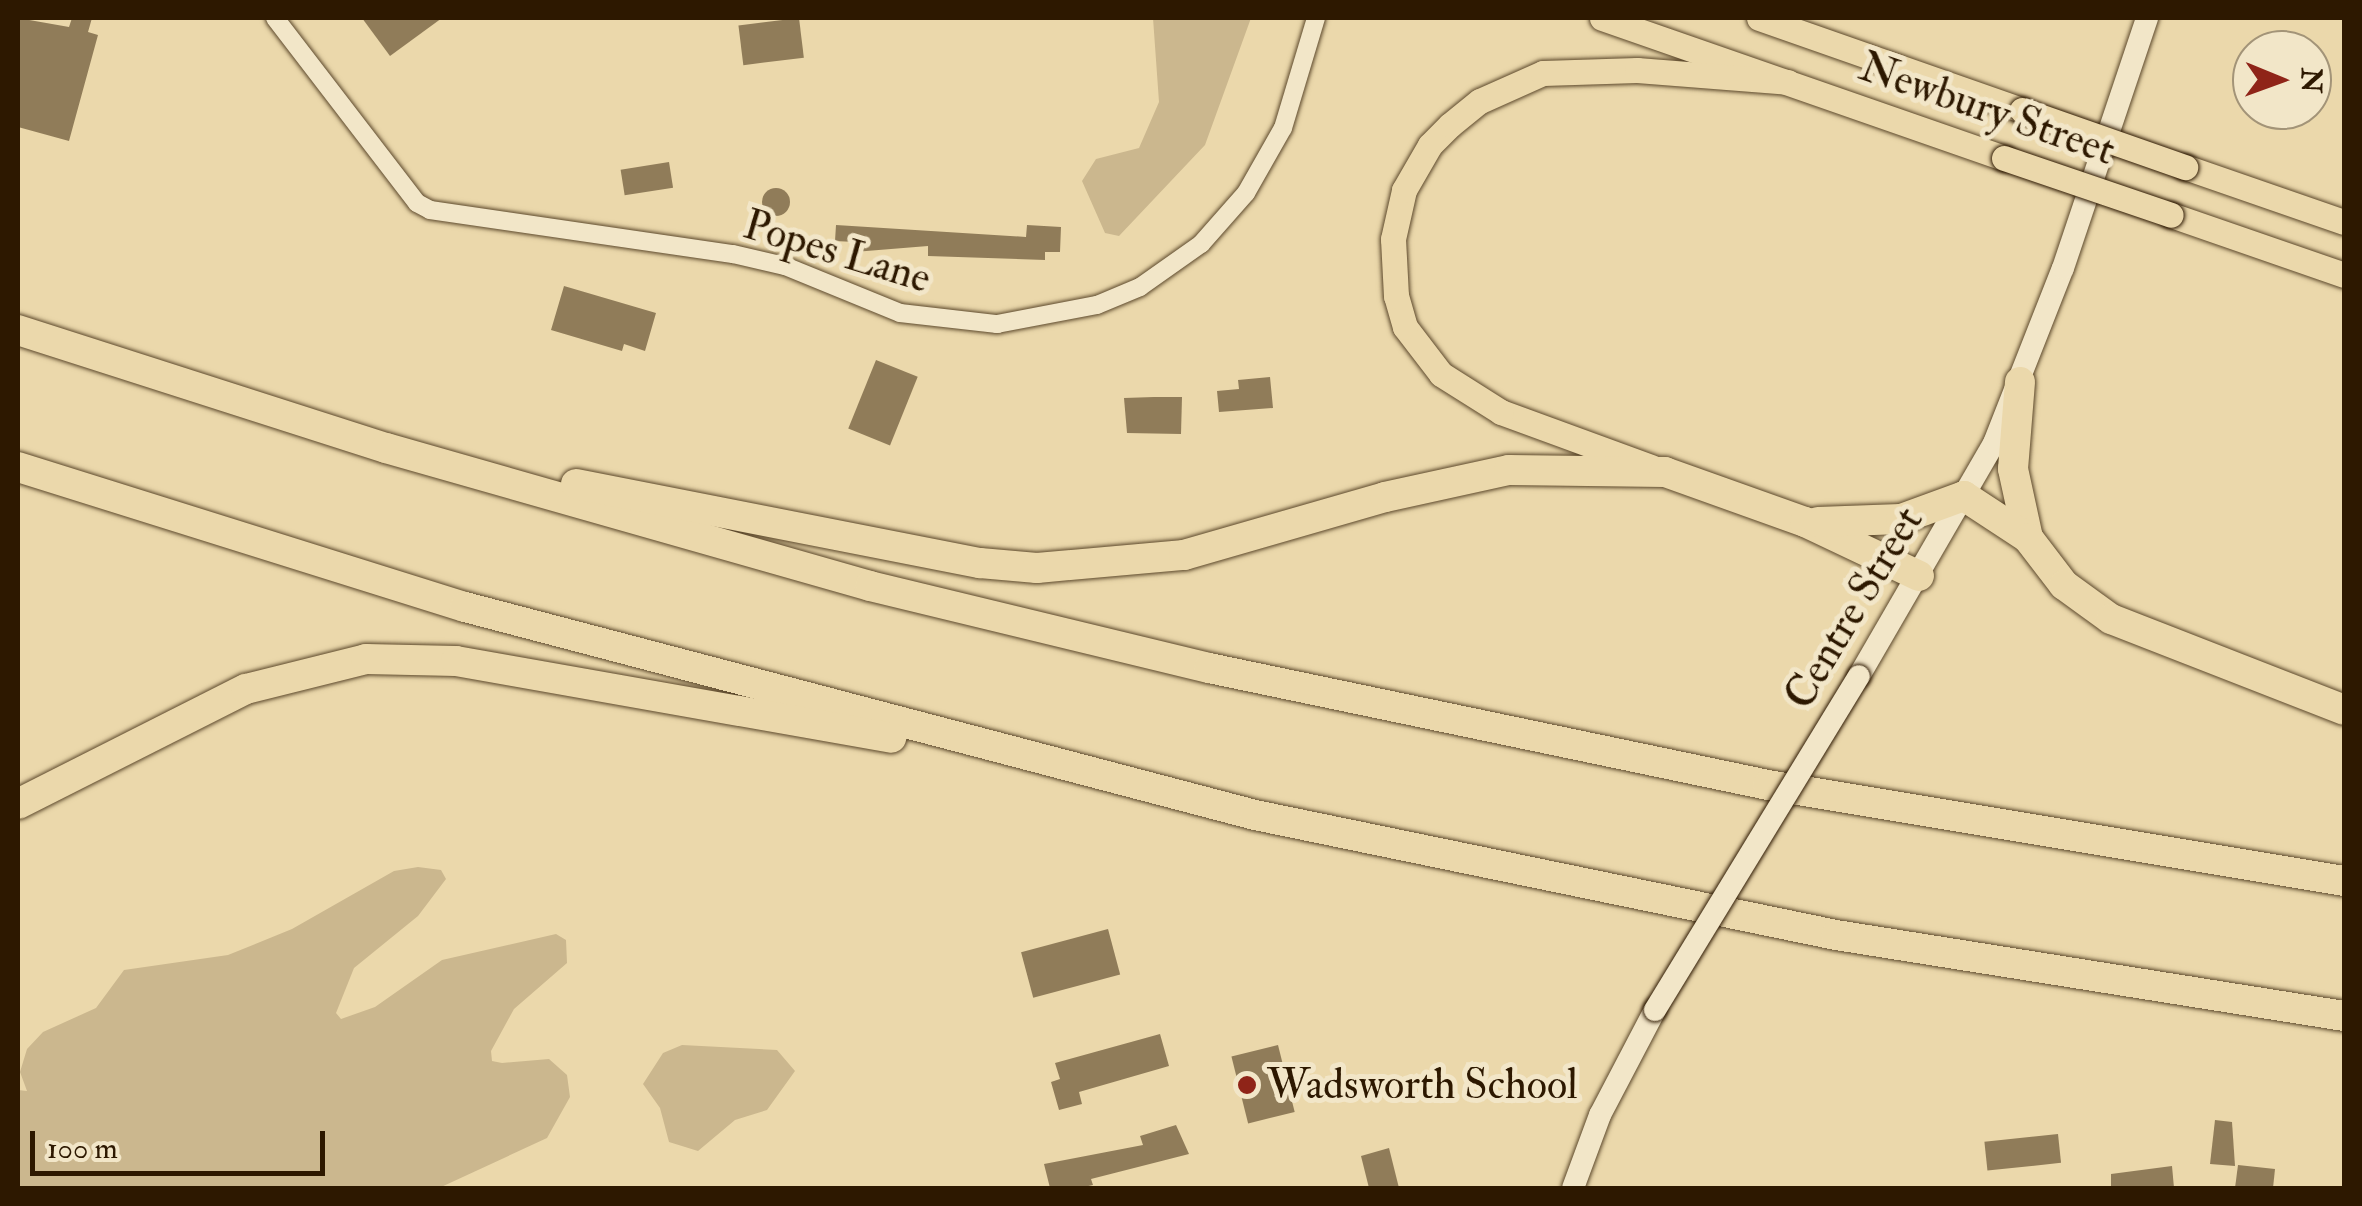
<!DOCTYPE html>
<html>
<head>
<meta charset="utf-8">
<style>
	body { margin:0 }
	#map { position:relative; width:2362px; height:1206px; overflow:hidden; background:#ebd8ab; font-family:"IM FELL Double Pica",serif }
	div>[style] { position:absolute }
	.green>* { inset:0; background:#cbb78e }
	.building>* { inset:0; background:#907c59; transform-origin:0 0 }
	.round { border-radius:50% }
	.roads { filter:drop-shadow(0 0 2px #5c482b) drop-shadow(0 0 2px #5c482b) }
	.minor>* { height:18px; margin:-9px; padding:0 9px; transform-origin:9px; border-radius:9px; background:#f2e6c8 }
	.secondary>* { height:22px; margin:-11px; padding:0 11px; transform-origin:11px; border-radius:11px; background:#f2e6c8 }
	.primary>* { height:25px; margin:-12.5px; padding:0 12.5px; transform-origin:12.5px; border-radius:12.5px; background:#ebd8ab }
	.motorway>* { height:30px; margin:-15px; padding:0 15px; transform-origin:15px; border-radius:15px; background:#ebd8ab }
	.bridges { filter:drop-shadow(0 0 2px #2d1800) drop-shadow(0 0 2px #2d1800) }
	.secondary-bridge>* { height:22px; margin:-11px; padding:0 11px; transform-origin:11px; border-radius:11px; background:#f2e6c8 }
	.primary-bridge>* { height:25px; margin:-12.5px; padding:0 12.5px; transform-origin:12.5px; border-radius:12.5px; background:#ebd8ab }
	.dots>* { width:28px; height:28px; translate:-50% -50%; box-sizing:border-box; border:5px solid #f2e6c8; border-radius:50% }
	span { translate:-50% -50%; white-space:nowrap; text-align:center; line-height:1.15; -webkit-text-stroke:10px #f2e6c8; paint-order:stroke }
	.street-label { font-size:42px; color:#2d1800 }
	.poi-label { font-size:42px; color:#2d1800 }
	.left { translate:0 -50%; text-align:left }
	.frame { position:absolute; inset:0; border:20px solid #2d1800; pointer-events:none }
	.north { position:absolute; left:2232px; top:30px; width:100px; height:100px; box-sizing:border-box; background:#f2e6c8; border:2px solid #a39478; border-radius:50%; rotate:91deg; font-size:28px; font-weight:700; line-height:40px; text-align:center; color:#2d1800 }
	.north::after { content:''; display:block; margin:auto; width:35px; height:45px; background:#8f2418; clip-path:polygon(50% 0,100% 100%,50% 72%,0 100%) }
	.scale { position:absolute; left:30px; top:1131px; width:295px; height:45px; box-sizing:border-box; border:5px solid #2d1800; border-top:0; padding-left:12px; font-size:30px; line-height:35px; white-space:nowrap; color:#2d1800; -webkit-text-stroke:8px #f2e6c8; paint-order:stroke }
</style>
</head>
<body>
<div id="map">
	<div class="green">
		<div style="clip-path:polygon(1153px 18px,1251px 18px,1205px 145px,1119px 236px,1105px 233px,1082px 181px,1096px 159px,1139px 148px,1159px 102px)"></div>
		<div style="clip-path:polygon(418px 867px,441px 870px,446px 879px,418px 916px,354px 968px,336px 1013px,341px 1019px,375px 1007px,442px 960px,556px 934px,566px 940px,567px 963px,514px 1009px,491px 1051px,492px 1061px,502px 1063px,549px 1059px,567px 1075px,570px 1097px,547px 1138px,439px 1188px,18px 1188px,18px 1090px,27px 1091px,20px 1072px,27px 1049px,43px 1032px,96px 1008px,124px 970px,228px 955px,292px 929px,394px 871px)"></div>
		<div style="clip-path:polygon(682px 1045px,777px 1050px,795px 1071px,767px 1110px,735px 1120px,698px 1151px,669px 1142px,660px 1108px,643px 1084px,663px 1053px)"></div>
	</div>
	<div class="building">
		<div style="clip-path:polygon(18px 18px,69px 27px,72px 18px,92px 18px,88px 32px,98px 35px,69px 141px,18px 127px)"></div>
		<div style="clip-path:polygon(362px 18px,442px 18px,390px 56px)"></div>
		<div style="left:799px;top:18px;width:40px;height:61px;rotate:83deg"></div>
		<div style="left:669px;top:162px;width:26px;height:49px;rotate:81deg"></div>
		<div class="round" style="left:762px;top:188px;width:28px;height:28px"></div>
		<div style="clip-path:polygon(836px 225px,1026px 237px,1027px 225px,1061px 227px,1060px 252px,1045px 252px,1045px 260px,928px 256px,928px 246px,854px 252px,855px 242px,835px 241px)"></div>
		<div style="clip-path:polygon(564px 286px,656px 313px,645px 351px,624px 344px,622px 351px,551px 330px)"></div>
		<div style="left:876px;top:360px;width:45px;height:74px;rotate:22deg"></div>
		<div style="clip-path:polygon(1270px 377px,1273px 408px,1219px 412px,1217px 391px,1239px 389px,1238px 380px)"></div>
		<div style="clip-path:polygon(1154px 397px,1182px 397px,1181px 434px,1127px 433px,1124px 398px)"></div>
		<div style="left:1108px;top:929px;width:47px;height:90px;rotate:75deg"></div>
		<div style="clip-path:polygon(1160px 1034px,1169px 1066px,1079px 1092px,1082px 1104px,1059px 1110px,1051px 1082px,1060px 1079px,1055px 1063px)"></div>
		<div style="left:1278px;top:1045px;width:69px;height:48px;rotate:76deg"></div>
		<div style="clip-path:polygon(2215px 1120px,2232px 1122px,2235px 1166px,2210px 1164px)"></div>
		<div style="clip-path:polygon(1176px 1125px,1189px 1154px,1091px 1179px,1093px 1185px,1079px 1188px,1050px 1188px,1044px 1164px,1143px 1145px,1140px 1136px)"></div>
		<div style="left:2058px;top:1134px;width:29px;height:74px;rotate:84deg"></div>
		<div style="clip-path:polygon(1389px 1148px,1399px 1188px,1369px 1188px,1361px 1156px)"></div>
		<div style="clip-path:polygon(2238px 1165px,2275px 1169px,2273px 1188px,2235px 1188px)"></div>
		<div style="clip-path:polygon(2172px 1166px,2174px 1188px,2111px 1188px,2111px 1174px)"></div>
	</div>
	<div class="roads">
		<div class="minor">
			<div style="left:275px;top:18px;width:233px;rotate:52.5deg"></div>
			<div style="left:417px;top:203px;width:15px;rotate:28deg"></div>
			<div style="left:430px;top:210px;width:306px;rotate:8.3deg"></div>
			<div style="left:733px;top:254px;width:53px;rotate:13deg"></div>
			<div style="left:785px;top:266px;width:124px;rotate:22.2deg"></div>
			<div style="left:900px;top:313px;width:98px;rotate:6.5deg"></div>
			<div style="left:997px;top:324px;width:102px;rotate:-10.8deg"></div>
			<div style="left:1097px;top:305px;width:47px;rotate:-22.7deg"></div>
			<div style="left:1140px;top:287px;width:75px;rotate:-35.2deg"></div>
			<div style="left:1201px;top:244px;width:68px;rotate:-48.6deg"></div>
			<div style="left:1246px;top:193px;width:75px;rotate:-60.4deg"></div>
			<div style="left:1283px;top:128px;width:115px;rotate:-73.3deg"></div>
		</div>
		<div class="secondary">
			<div style="left:1859px;top:676px;width:269px;rotate:-59.9deg"></div>
			<div style="left:1994px;top:443px;width:188px;rotate:-68.5deg"></div>
			<div style="left:2063px;top:268px;width:264px;rotate:-71.4deg"></div>
			<div style="left:1573px;top:1188px;width:78px;rotate:-69.7deg"></div>
			<div style="left:1600px;top:1115px;width:119px;rotate:-62.4deg"></div>
		</div>
		<div class="primary">
			<div style="left:1602px;top:18px;width:426px;rotate:19.2deg"></div>
			<div style="left:1759px;top:18px;width:279px;rotate:19.3deg"></div>
			<div style="left:2185px;top:167px;width:168px;rotate:19.1deg"></div>
			<div style="left:2171px;top:215px;width:183px;rotate:19.1deg"></div>
			<div style="left:1651px;top:467px;width:160px;rotate:-159.9deg"></div>
			<div style="left:1501px;top:412px;width:71px;rotate:-147.7deg"></div>
			<div style="left:1441px;top:374px;width:59px;rotate:-127.5deg"></div>
			<div style="left:1405px;top:327px;width:32px;rotate:-106deg"></div>
			<div style="left:1396px;top:296px;width:57px;rotate:-93deg"></div>
			<div style="left:1393px;top:239px;width:50px;rotate:-77.3deg"></div>
			<div style="left:1404px;top:190px;width:52px;rotate:-60deg"></div>
			<div style="left:1430px;top:145px;width:28px;rotate:-45deg"></div>
			<div style="left:1450px;top:125px;width:38px;rotate:-39deg"></div>
			<div style="left:1480px;top:101px;width:69px;rotate:-24deg"></div>
			<div style="left:1543px;top:73px;width:94px;rotate:-1.8deg"></div>
			<div style="left:1637px;top:70px;width:151px;rotate:4.5deg"></div>
		</div>
		<div class="motorway">
			<div style="left:18px;top:330px;width:386px;rotate:17.8deg"></div>
			<div style="left:386px;top:448px;width:503px;rotate:15.91deg"></div>
			<div style="left:870px;top:586px;width:349px;rotate:13.6deg"></div>
			<div style="left:1209px;top:668px;width:571px;rotate:11.82deg"></div>
			<div style="left:1768px;top:785px;width:584px;rotate:9.46deg"></div>
			<div style="left:2020px;top:382px;width:87px;rotate:94.6deg"></div>
			<div style="left:2013px;top:469px;width:71px;rotate:77.7deg"></div>
			<div style="left:18px;top:467px;width:468px;rotate:17.4deg"></div>
			<div style="left:465px;top:607px;width:817px;rotate:14.75deg"></div>
			<div style="left:1255px;top:815px;width:593px;rotate:11.67deg"></div>
			<div style="left:1836px;top:935px;width:514px;rotate:9.06deg"></div>
			<div style="left:576px;top:484px;width:412px;rotate:11.1deg"></div>
			<div style="left:980px;top:563px;width:57px;rotate:5deg"></div>
			<div style="left:1037px;top:568px;width:148px;rotate:-5.1deg"></div>
			<div style="left:1184px;top:555px;width:209px;rotate:-16.1deg"></div>
			<div style="left:1385px;top:497px;width:127px;rotate:-12.3deg"></div>
			<div style="left:1509px;top:470px;width:156px;rotate:0.7deg"></div>
			<div style="left:1665px;top:472px;width:149px;rotate:19.7deg"></div>
			<div style="left:1805px;top:522px;width:126px;rotate:25.3deg"></div>
			<div style="left:1818px;top:522px;width:83px;rotate:-2.1deg"></div>
			<div style="left:1901px;top:519px;width:67px;rotate:-20.1deg"></div>
			<div style="left:1964px;top:496px;width:77px;rotate:33.3deg"></div>
			<div style="left:2028px;top:538px;width:59px;rotate:52.5deg"></div>
			<div style="left:2064px;top:585px;width:58px;rotate:35.9deg"></div>
			<div style="left:2111px;top:619px;width:250px;rotate:21.3deg"></div>
			<div style="left:18px;top:804px;width:255px;rotate:-26.8deg"></div>
			<div style="left:246px;top:689px;width:124px;rotate:-14deg"></div>
			<div style="left:366px;top:659px;width:90px;rotate:1.3deg"></div>
			<div style="left:456px;top:661px;width:442px;rotate:10deg"></div>
		</div>
	</div>
	<div class="bridges">
		<div class="secondary-bridge">
			<div style="left:1655px;top:1010px;width:391px;rotate:-58.6deg"></div>
		</div>
		<div class="primary-bridge">
			<div style="left:2022px;top:110px;width:173px;rotate:19.3deg"></div>
			<div style="left:2004px;top:158px;width:176px;rotate:18.8deg"></div>
		</div>
	</div>
	<div class="dots">
		<div style="left:1247px;top:1085px;background:#8f2418"></div>
	</div>
	<div class="street-label">
		<span style="left:1987px;top:109px;rotate:19deg">Newbury Street</span>
		<span style="left:837px;top:252px;rotate:17deg">Popes Lane</span>
		<span style="left:1854px;top:608px;rotate:-59deg">Centre Street</span>
	</div>
	<div class="poi-label">
		<span class="left" style="left:1267px;top:1085px">Wadsworth School</span>
	</div>
	<div class="frame"></div>
	<div class="north">N</div>
	<div class="scale">100 m</div>
</div>
</body>
</html>
